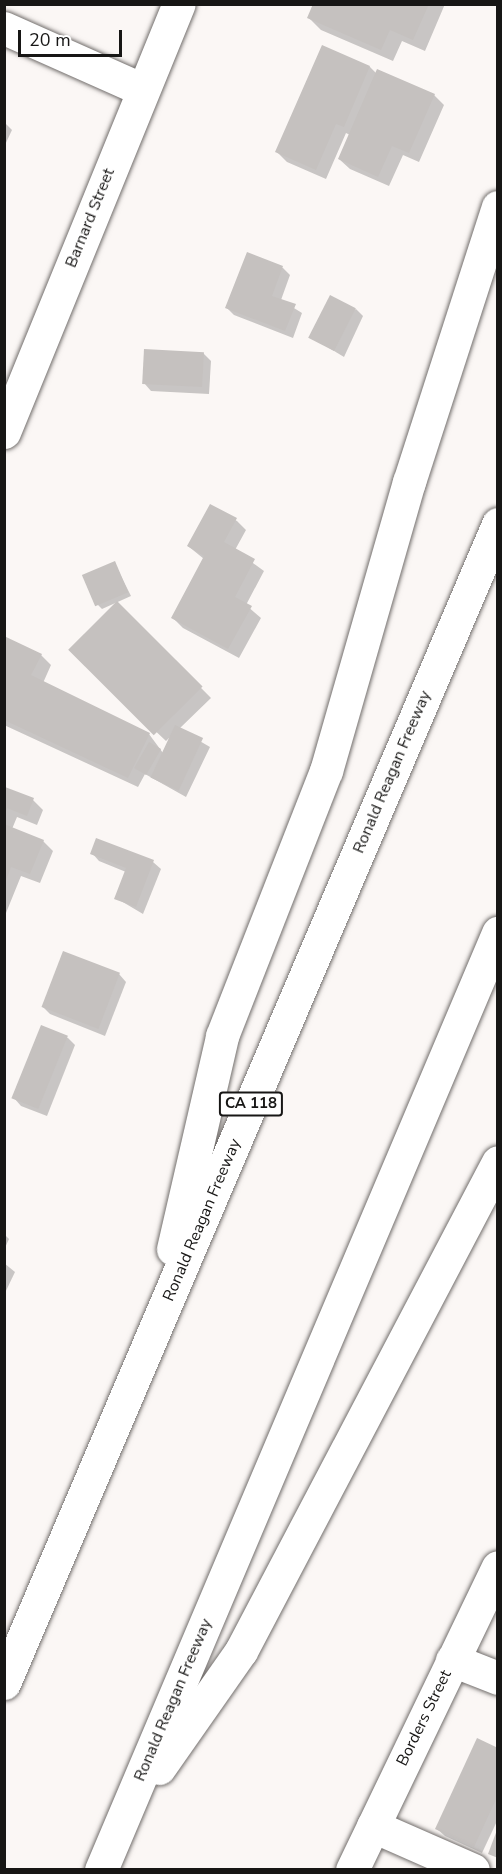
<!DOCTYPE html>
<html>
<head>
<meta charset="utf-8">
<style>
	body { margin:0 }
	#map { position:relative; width:502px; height:1874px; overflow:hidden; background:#fbf7f5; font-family:"Nunito Sans",sans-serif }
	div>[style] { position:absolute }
	.shadow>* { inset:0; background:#0003 }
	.building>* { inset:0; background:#c5c1bf; transform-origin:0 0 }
	.roads { filter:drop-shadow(0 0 2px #726e6c) drop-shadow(0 0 2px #726e6c) }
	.minor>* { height:33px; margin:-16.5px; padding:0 16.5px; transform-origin:16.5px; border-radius:16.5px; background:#fff }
	.highway>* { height:33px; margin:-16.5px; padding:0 16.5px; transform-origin:16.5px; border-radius:16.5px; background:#fff }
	span { translate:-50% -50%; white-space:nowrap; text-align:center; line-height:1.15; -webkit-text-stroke:4.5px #fff; paint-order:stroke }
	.shield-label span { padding:2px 4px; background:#fff; border:2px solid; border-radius:4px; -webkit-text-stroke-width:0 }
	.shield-label { font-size:15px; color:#171615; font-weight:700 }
	.street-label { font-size:16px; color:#171615 }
	.frame { position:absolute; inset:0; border:6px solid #171615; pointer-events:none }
	.scale { position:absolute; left:18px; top:30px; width:104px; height:27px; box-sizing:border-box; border:3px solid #171615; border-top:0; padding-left:8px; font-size:18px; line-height:21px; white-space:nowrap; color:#171615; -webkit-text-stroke:4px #fff; paint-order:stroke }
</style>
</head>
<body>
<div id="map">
	<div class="shadow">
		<div style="clip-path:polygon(315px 4px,445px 4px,425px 51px,402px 41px,393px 61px,321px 30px,309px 18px)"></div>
		<div style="clip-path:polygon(322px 47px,370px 67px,377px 74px,434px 95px,444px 105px,419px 162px,403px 155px,389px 186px,350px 169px,339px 159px,350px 135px,346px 133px,326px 179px,287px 162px,277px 152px)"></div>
		<div style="clip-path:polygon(4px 122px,12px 130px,4px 147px)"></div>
		<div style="clip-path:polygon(248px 254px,283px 268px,290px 275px,281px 300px,302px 313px,293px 338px,234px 315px,227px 308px)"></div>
		<div style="clip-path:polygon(356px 309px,363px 316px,344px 357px,311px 337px)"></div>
		<div style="clip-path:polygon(203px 353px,211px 361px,209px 394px,151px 391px,144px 383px)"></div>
		<div style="clip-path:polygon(210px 506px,237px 521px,219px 548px,237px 521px,246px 530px,235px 550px,264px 571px,246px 605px,261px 618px,239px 658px,183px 628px,173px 618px,204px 559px,188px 546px)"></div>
		<div style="clip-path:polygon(114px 562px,131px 596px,102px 609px,98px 605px)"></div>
		<div style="clip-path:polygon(117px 603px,211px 698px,179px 729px,210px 747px,186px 797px,145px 774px,138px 787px,4px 725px,4px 638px,41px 655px,51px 665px,43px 683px,149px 734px,163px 753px,170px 737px,166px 741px,78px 658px)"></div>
		<div style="clip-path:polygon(4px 789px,33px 800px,43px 810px,37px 825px,17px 817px,12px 829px,43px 841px,53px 851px,40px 883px,21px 876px,6px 913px)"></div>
		<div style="clip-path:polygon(92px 853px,153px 862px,161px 869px,143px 914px,116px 898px,126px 872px,99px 861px)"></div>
		<div style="clip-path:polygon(119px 974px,126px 982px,105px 1036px,50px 1014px,43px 1007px)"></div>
		<div style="clip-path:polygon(42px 1027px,68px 1038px,75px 1045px,47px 1116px,21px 1106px,14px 1098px)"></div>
		<div style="clip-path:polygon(4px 1234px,9px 1239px,4px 1250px)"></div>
		<div style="clip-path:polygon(4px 1263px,15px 1272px,4px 1295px)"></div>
		<div style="clip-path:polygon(498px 1747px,498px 1819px,482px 1853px,445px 1836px,437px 1829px)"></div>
	</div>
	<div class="building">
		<div style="clip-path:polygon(313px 4px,429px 4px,413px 40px,390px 30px,381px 50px,307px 18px)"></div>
		<div style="clip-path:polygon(322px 45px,370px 66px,344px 127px,336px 124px,316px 170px,275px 152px)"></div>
		<div style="clip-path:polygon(377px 69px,435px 94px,409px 153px,392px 146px,378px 177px,338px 159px)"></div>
		<div style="clip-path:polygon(247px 252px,283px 266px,272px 296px,296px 304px,285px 331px,225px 308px)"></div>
		<div style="left:330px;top:295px;width:29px;height:48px;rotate:27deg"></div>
		<div style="left:144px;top:349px;width:60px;height:35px;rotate:3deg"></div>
		<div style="clip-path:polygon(210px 504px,237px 518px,224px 542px,255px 559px,235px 597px,252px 606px,228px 649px,171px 618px,204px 556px,187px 546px)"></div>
		<div style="left:115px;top:561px;width:34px;height:36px;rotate:67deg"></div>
		<div style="left:117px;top:601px;width:121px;height:69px;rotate:45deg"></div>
		<div style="clip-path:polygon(4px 636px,42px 654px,31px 675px,150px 733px,128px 778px,4px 720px)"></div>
		<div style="left:175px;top:725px;width:31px;height:58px;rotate:25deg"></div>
		<div style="left:149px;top:742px;width:14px;height:30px;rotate:30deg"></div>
		<div style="clip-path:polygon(5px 787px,34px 798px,27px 816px,7px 808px,5px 814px)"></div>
		<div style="clip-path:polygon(4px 824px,44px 840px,30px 874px,11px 867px,5px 883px)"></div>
		<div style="clip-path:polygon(96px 838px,154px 860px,136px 907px,114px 899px,126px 868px,90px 854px)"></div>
		<div style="left:63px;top:951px;width:61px;height:60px;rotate:21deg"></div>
		<div style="left:41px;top:1025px;width:29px;height:79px;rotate:22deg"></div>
		<div style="clip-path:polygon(477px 1738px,498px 1748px,498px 1795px,474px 1847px,435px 1829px)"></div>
		<div style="clip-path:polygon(497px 1830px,498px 1830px,498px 1858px,488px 1854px)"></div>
	</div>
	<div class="roads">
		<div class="minor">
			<div style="left:4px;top:28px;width:150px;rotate:24deg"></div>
			<div style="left:4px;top:432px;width:462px;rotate:-67.8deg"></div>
			<div style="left:452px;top:1660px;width:49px;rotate:21.4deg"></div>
			<div style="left:373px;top:1826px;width:109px;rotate:23.7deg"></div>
			<div style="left:352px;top:1870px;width:336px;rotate:-64.3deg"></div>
		</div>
		<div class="highway">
			<div style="left:173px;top:1249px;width:219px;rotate:-77deg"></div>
			<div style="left:222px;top:1036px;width:285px;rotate:-68.6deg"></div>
			<div style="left:326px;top:771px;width:301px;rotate:-74deg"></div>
			<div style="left:409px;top:482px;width:289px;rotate:-72.1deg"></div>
			<div style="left:4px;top:1683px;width:1260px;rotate:-66.91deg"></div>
			<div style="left:159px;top:1768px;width:143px;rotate:-55deg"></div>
			<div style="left:241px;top:1651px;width:552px;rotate:-62.28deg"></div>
			<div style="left:101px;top:1870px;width:1018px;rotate:-67.04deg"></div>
		</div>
	</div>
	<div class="shield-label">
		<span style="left:251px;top:1104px">CA 118</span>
	</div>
	<div class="street-label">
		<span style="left:90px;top:218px;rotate:-68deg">Barnard Street</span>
		<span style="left:392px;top:772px;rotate:-67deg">Ronald Reagan Freeway</span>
		<span style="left:202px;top:1220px;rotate:-67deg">Ronald Reagan Freeway</span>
		<span style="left:173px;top:1700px;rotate:-67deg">Ronald Reagan Freeway</span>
		<span style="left:424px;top:1718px;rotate:-64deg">Borders Street</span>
	</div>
	<div class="frame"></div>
	<div class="scale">20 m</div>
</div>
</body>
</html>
